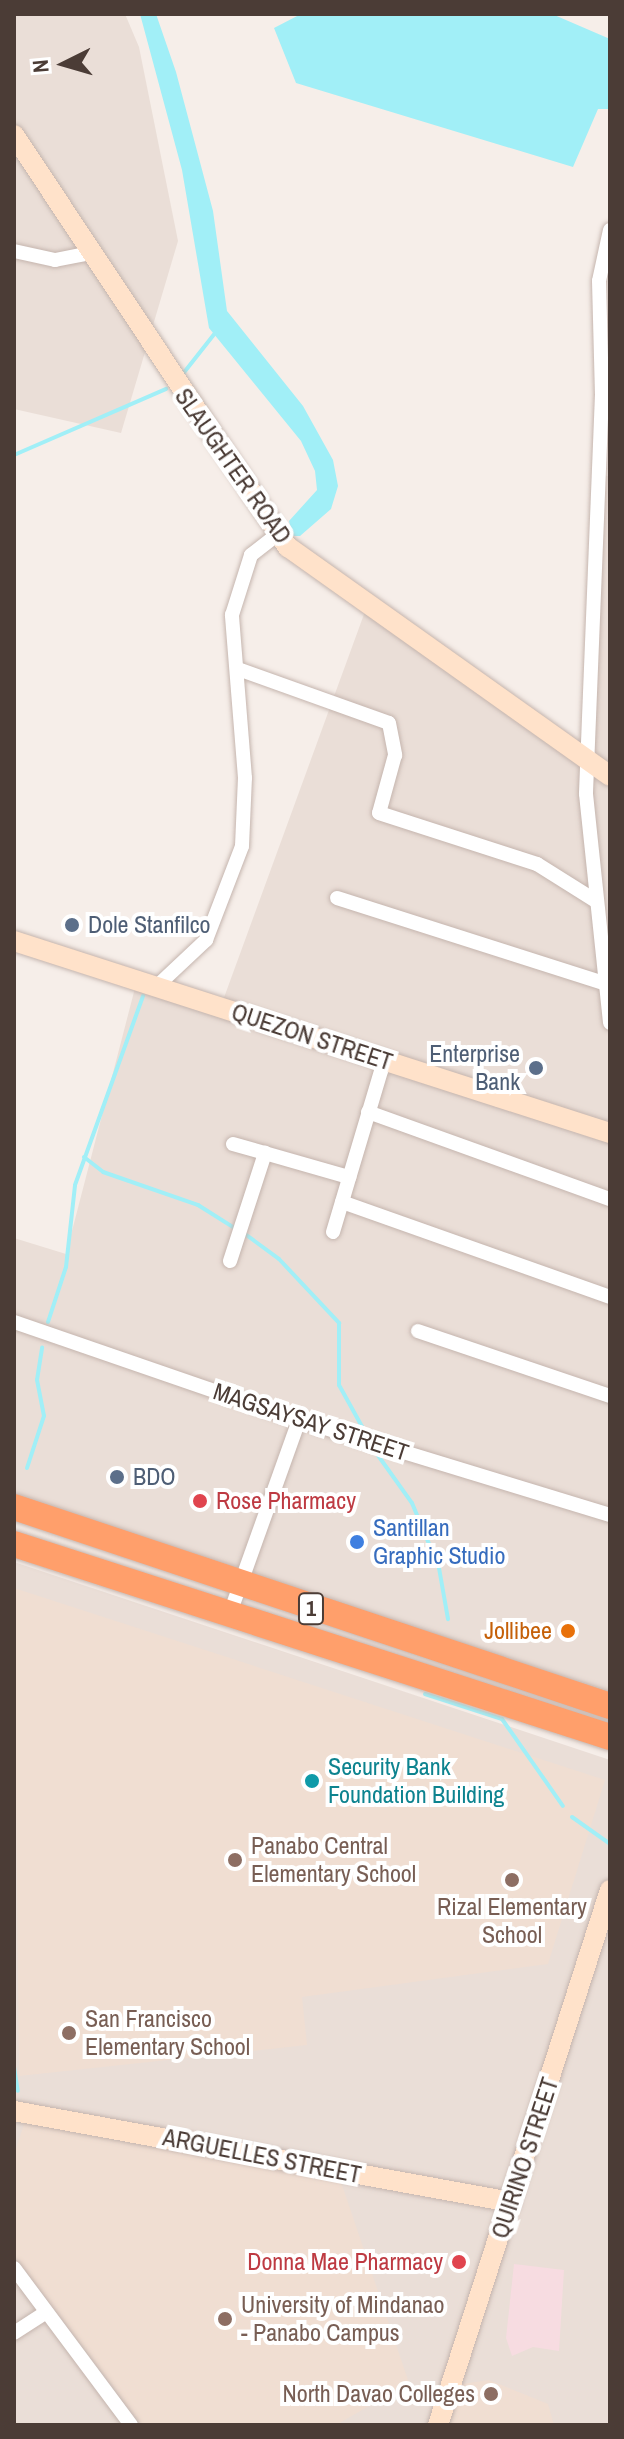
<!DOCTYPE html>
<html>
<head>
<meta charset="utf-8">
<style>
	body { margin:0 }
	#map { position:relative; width:624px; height:2439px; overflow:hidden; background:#f6eee9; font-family:"Archivo Narrow",sans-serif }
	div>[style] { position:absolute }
	.residential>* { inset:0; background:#eaded7 }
	.education>* { inset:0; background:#f0ded2 }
	.medical>* { inset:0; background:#f7dce1 }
	.water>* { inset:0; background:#a1eff7 }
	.stream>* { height:4px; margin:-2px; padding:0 2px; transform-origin:2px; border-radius:2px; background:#a1eff7 }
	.roads { filter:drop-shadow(0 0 2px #c5b5ae) drop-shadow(0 0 2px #c5b5ae) }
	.street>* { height:14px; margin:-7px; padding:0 7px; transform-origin:7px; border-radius:7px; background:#fff }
	.secondary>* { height:20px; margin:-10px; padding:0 10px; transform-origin:10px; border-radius:10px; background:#ffe2ca }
	.highway>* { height:26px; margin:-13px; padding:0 13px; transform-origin:13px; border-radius:13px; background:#ff9f6b }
	.dots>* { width:22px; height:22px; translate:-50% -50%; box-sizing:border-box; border:4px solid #fff; border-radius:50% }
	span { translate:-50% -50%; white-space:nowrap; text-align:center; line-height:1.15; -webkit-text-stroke:8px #fff; paint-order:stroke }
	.shield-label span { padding:2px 6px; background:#fff; border:2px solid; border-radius:6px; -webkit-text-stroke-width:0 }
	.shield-label { font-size:22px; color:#4b3c36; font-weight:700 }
	.street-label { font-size:24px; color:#4b3c36 }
	.service-label { font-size:24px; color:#4e5e75 }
	.left { translate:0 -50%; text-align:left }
	.right { translate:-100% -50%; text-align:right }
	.health-label { font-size:24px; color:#be3a42 }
	.shop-label { font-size:24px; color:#366cbe }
	.food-label { font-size:24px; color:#c56008 }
	.culture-label { font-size:24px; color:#0d838f }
	.education-label { font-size:24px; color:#785e54 }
	.frame { position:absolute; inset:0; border:16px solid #4b3c36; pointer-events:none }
	.north { position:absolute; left:24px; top:24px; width:80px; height:80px; -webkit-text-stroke:6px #fff; paint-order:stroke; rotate:265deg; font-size:22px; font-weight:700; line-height:32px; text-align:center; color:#4b3c36 }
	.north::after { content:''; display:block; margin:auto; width:28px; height:36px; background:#4b3c36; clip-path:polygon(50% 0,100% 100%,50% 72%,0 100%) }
</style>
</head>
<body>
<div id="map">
	<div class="residential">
		<div style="clip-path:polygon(14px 14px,125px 14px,139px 47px,178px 241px,121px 433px,14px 409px)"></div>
		<div style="clip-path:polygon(598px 473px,610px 477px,610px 1699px,14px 1507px,14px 1238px,66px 1254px,135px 988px,218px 1014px,367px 606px,580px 757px)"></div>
		<div style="clip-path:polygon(14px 1562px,610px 1760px,610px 2425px,14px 2425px)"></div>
	</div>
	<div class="education">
		<div style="clip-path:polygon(14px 1588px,605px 1780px,548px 1964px,302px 1997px,307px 2045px,19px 2076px)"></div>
		<div style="clip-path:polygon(26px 2118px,339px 2176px,409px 2383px,336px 2425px,142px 2425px,14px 2255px,14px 2155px)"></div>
		<div style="clip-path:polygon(489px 2380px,548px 2404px,554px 2425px,448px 2425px,462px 2384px)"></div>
	</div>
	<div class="medical">
		<div style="clip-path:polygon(514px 2264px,564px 2270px,559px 2351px,533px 2347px,512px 2356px,506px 2338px)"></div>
	</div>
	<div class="water">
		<div style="clip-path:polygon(140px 14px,156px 14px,176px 72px,213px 211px,227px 311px,303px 406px,333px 460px,338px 486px,331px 509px,300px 536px,293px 536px,289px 521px,317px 490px,315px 471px,301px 441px,209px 328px,182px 170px)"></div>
		<div style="clip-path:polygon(301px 14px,552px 14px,610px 39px,610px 109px,598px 109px,573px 167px,296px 83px,274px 28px)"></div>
	</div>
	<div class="stream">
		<div style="left:182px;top:375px;width:55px;rotate:-51.7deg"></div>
		<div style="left:14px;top:455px;width:166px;rotate:-23.5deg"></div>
		<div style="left:84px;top:1157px;width:24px;rotate:38deg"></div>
		<div style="left:103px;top:1172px;width:101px;rotate:19.2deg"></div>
		<div style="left:198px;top:1205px;width:41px;rotate:32.2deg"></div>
		<div style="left:245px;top:1234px;width:42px;rotate:36.3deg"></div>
		<div style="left:279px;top:1259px;width:88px;rotate:46.8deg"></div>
		<div style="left:339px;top:1323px;width:62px;rotate:90deg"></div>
		<div style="left:339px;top:1385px;width:54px;rotate:61deg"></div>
		<div style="left:48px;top:1322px;width:58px;rotate:-71.9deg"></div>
		<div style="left:66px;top:1267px;width:82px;rotate:-83.7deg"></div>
		<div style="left:75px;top:1185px;width:201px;rotate:-70.2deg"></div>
		<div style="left:377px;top:1454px;width:60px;rotate:54.5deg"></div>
		<div style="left:412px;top:1503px;width:70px;rotate:67.4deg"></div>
		<div style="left:439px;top:1568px;width:52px;rotate:80deg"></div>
		<div style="left:27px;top:1468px;width:55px;rotate:-71.9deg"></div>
		<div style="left:44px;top:1416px;width:37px;rotate:-101deg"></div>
		<div style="left:37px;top:1380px;width:33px;rotate:-81deg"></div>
		<div style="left:425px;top:1694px;width:81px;rotate:18deg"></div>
		<div style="left:502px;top:1719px;width:106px;rotate:55deg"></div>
		<div style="left:572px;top:1817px;width:47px;rotate:35.4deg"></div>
		<div style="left:14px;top:2067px;width:24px;rotate:81deg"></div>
	</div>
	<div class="roads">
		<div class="street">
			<div style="left:610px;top:230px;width:52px;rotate:102.2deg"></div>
			<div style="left:599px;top:281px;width:113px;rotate:88.5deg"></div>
			<div style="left:602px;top:394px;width:400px;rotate:92.3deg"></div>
			<div style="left:586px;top:794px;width:230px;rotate:84deg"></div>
			<div style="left:14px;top:251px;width:42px;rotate:12.4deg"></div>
			<div style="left:55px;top:260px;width:37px;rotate:-11deg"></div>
			<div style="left:238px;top:669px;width:160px;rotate:19.7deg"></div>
			<div style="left:389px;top:723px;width:33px;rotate:79deg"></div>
			<div style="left:395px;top:755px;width:60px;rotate:105.4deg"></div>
			<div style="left:379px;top:813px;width:166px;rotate:17.9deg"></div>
			<div style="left:537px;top:864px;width:70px;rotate:32.1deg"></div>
			<div style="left:337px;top:898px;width:283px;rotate:17.7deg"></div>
			<div style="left:156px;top:987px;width:69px;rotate:-43.2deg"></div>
			<div style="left:206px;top:940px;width:101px;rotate:-69deg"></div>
			<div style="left:242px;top:846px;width:68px;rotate:-87.5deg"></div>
			<div style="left:245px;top:778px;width:164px;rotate:-94.6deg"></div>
			<div style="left:232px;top:615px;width:63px;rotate:-72.4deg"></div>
			<div style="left:251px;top:555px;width:33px;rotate:-38deg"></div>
			<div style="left:368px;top:1112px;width:257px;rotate:19.8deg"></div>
			<div style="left:233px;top:1144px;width:121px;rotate:15.9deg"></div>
			<div style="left:342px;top:1202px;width:284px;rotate:19.5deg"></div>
			<div style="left:333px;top:1232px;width:178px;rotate:-73.4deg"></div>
			<div style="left:230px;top:1261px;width:114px;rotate:-72deg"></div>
			<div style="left:14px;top:1322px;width:301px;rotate:19deg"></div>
			<div style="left:299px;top:1420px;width:325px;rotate:17deg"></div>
			<div style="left:418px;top:1331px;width:203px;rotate:18.7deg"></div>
			<div style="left:230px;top:1613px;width:205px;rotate:-70.3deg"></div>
			<div style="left:14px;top:2268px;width:196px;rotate:53.3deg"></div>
			<div style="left:14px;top:2333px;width:38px;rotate:-33deg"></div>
		</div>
		<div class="secondary">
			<div style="left:14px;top:135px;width:495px;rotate:56.4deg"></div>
			<div style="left:288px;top:547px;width:395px;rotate:35.4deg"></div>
			<div style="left:14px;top:941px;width:626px;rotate:17.86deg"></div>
			<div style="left:14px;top:2111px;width:505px;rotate:10.38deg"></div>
			<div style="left:438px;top:2425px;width:562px;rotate:-72.18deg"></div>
		</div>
		<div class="highway">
			<div style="left:14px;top:1507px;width:628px;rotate:18.46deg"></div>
			<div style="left:14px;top:1544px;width:626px;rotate:17.94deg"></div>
		</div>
	</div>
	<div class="dots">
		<div style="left:72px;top:925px;background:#5c6f8a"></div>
		<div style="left:536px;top:1068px;background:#5c6f8a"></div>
		<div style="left:117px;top:1477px;background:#5c6f8a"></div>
		<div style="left:200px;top:1501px;background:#e0444e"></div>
		<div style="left:357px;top:1542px;background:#3f7fe0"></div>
		<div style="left:568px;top:1631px;background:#e8710a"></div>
		<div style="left:312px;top:1781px;background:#0f9aa8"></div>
		<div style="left:235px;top:1860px;background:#8d6e63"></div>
		<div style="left:512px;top:1880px;background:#8d6e63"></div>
		<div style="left:69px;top:2033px;background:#8d6e63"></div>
		<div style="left:459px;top:2262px;background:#e0444e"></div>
		<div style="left:225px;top:2319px;background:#8d6e63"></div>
		<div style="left:491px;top:2394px;background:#8d6e63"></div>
	</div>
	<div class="shield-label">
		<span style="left:311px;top:1609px">1</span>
	</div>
	<div class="street-label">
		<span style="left:233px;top:466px;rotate:55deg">SLAUGHTER ROAD</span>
		<span style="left:312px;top:1037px;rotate:18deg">QUEZON STREET</span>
		<span style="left:311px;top:1422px;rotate:18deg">MAGSAYSAY STREET</span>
		<span style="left:262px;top:2156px;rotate:11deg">ARGUELLES STREET</span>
		<span style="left:525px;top:2158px;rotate:-72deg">QUIRINO STREET</span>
	</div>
	<div class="service-label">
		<span class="left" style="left:88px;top:925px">Dole Stanfilco</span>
		<span class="right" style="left:520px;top:1068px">Enterprise<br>Bank</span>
		<span class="left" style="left:133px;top:1477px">BDO</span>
	</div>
	<div class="health-label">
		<span class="left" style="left:216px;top:1501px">Rose Pharmacy</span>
		<span class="right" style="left:443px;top:2262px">Donna Mae Pharmacy</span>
	</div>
	<div class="shop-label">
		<span class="left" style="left:373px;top:1542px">Santillan<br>Graphic Studio</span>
	</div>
	<div class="food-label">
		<span class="right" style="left:552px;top:1631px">Jollibee</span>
	</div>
	<div class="culture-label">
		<span class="left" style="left:328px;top:1781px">Security Bank<br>Foundation Building</span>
	</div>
	<div class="education-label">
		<span class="left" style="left:251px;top:1860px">Panabo Central<br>Elementary School</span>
		<span style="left:512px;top:1921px">Rizal Elementary<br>School</span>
		<span class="left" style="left:85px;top:2033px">San Francisco<br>Elementary School</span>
		<span class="left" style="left:241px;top:2319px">University of Mindanao<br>- Panabo Campus</span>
		<span class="right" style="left:475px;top:2394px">North Davao Colleges</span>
	</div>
	<div class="frame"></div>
	<div class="north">N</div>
</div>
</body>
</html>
